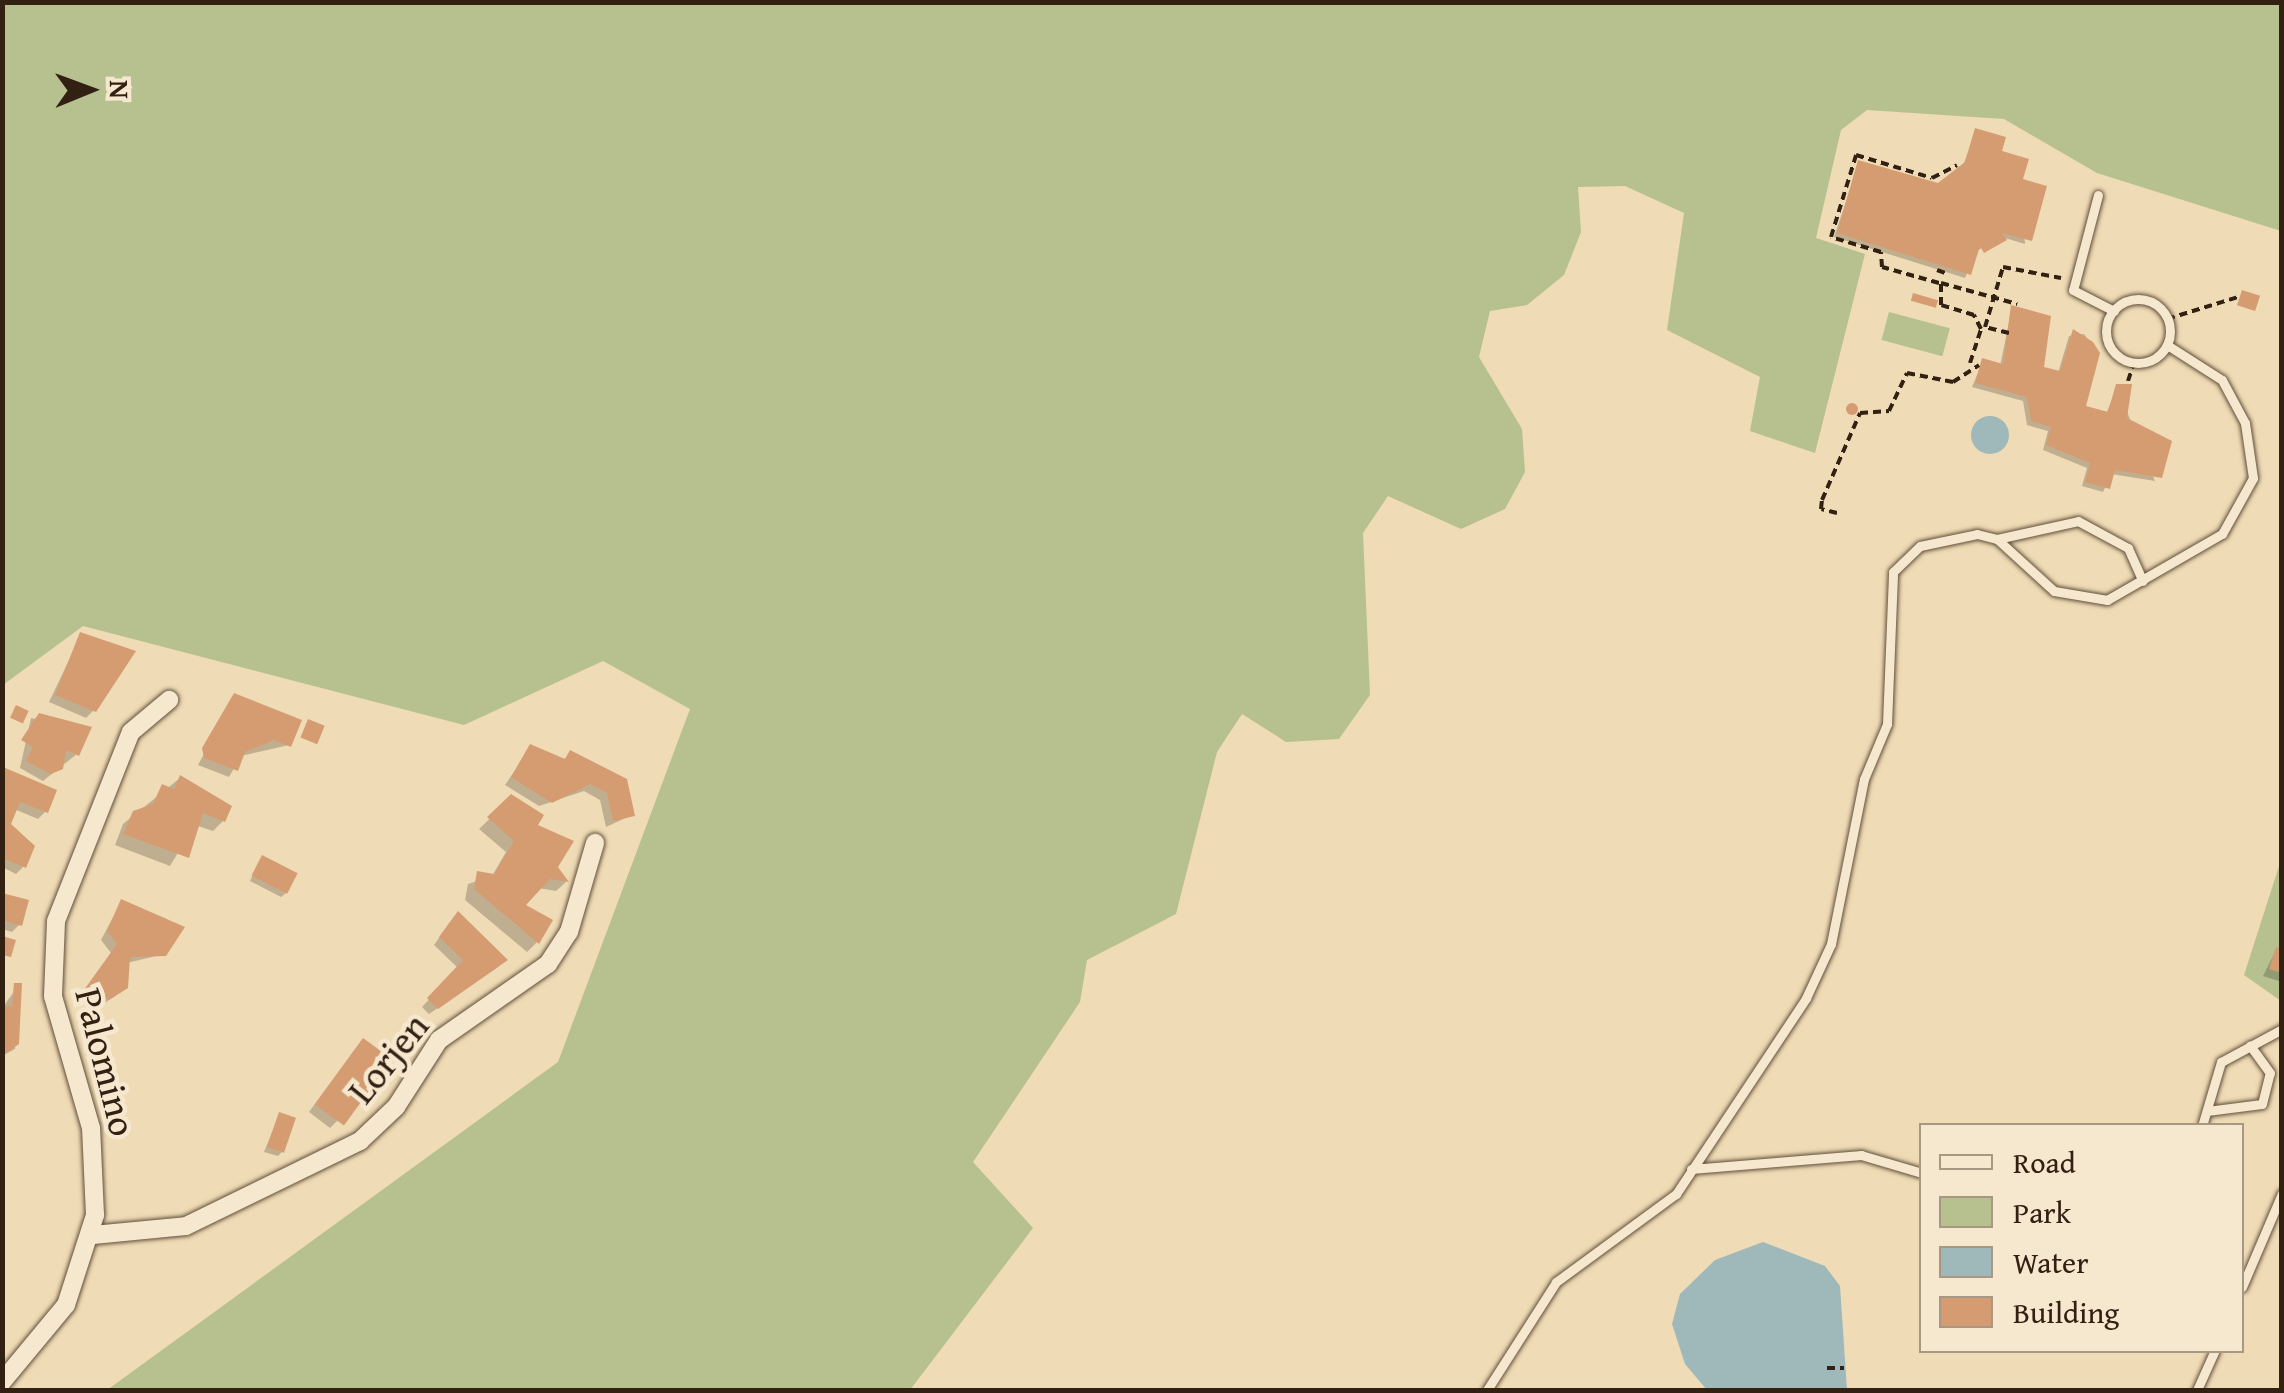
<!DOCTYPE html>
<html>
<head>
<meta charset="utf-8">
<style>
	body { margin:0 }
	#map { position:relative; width:2284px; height:1393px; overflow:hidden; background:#efdbb5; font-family:"Gentium Book Plus",serif }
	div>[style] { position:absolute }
	.green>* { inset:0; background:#b6c18f; transform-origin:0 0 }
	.water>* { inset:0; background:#9fb8b9 }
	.round { border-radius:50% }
	.shadow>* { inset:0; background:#0003 }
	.building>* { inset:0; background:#d59c72; transform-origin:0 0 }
	.path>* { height:4px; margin-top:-2px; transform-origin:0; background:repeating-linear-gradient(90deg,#322012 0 8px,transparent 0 13px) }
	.roads { filter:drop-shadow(0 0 2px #614f3b) drop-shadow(0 0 2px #614f3b) }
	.service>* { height:9px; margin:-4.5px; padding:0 4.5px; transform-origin:4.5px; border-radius:4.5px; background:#f5e8cf }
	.service>.ring { margin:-4.5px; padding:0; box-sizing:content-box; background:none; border:9px solid #f5e8cf; border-radius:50% }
	.minor>* { height:18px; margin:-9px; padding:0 9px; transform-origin:9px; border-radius:9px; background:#f5e8cf }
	span { translate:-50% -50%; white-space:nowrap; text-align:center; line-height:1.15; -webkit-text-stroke:9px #f5e8cf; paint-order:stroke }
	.street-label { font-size:38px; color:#322012 }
	.frame { position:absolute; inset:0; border:5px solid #322012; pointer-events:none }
	.legend { position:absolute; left:1919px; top:1123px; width:325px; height:230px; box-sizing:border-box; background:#f5e8cf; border:2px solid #a79883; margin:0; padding:12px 18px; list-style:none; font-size:30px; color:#322012 }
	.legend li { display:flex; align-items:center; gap:20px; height:50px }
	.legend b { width:50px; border:2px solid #a79883 }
	.north { position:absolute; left:40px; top:40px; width:100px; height:100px; -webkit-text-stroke:8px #f5e8cf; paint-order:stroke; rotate:89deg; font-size:28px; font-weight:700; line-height:40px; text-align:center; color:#322012 }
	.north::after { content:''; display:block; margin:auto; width:35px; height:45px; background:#322012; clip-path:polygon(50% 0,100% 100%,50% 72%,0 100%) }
</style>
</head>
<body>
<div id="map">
	<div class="green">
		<div style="clip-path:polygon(3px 2px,2281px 3px,2281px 231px,2097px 173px,2004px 119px,1867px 110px,1841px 130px,1816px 238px,1865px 254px,1815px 453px,1750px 431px,1760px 377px,1667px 330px,1684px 213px,1625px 186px,1578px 187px,1581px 232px,1564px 275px,1527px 305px,1490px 311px,1479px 357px,1522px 429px,1525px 472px,1505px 509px,1461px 529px,1388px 496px,1363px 533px,1370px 695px,1339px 739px,1286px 742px,1242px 714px,1217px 752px,1176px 914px,1087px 960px,1080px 1002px,973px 1162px,1033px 1228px,910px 1390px,107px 1390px,558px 1062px,690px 709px,603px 661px,464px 725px,83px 626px,3px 685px)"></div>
		<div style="left:1889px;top:312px;width:63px;height:29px;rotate:15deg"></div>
		<div style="clip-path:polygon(2281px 860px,2281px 1001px,2244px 975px)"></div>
	</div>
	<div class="water">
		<div class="round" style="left:1971px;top:416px;width:38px;height:38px"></div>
		<div style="clip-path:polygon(1763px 1242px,1825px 1266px,1840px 1286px,1847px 1390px,1707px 1390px,1685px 1364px,1672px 1324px,1680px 1294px,1715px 1260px)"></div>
	</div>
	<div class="shadow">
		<div style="clip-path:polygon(1976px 131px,2020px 180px,2025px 244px,2005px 238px,1976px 251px,1965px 278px,1834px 237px,1859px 163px,1939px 186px,1962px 168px)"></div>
		<div style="clip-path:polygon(2012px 308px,2041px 368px,2058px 373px,2069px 336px,2084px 334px,2098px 353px,2082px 408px,2106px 414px,2117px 387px,2155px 481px,2111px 474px,2103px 492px,2082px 486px,2087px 468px,2043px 450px,2048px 431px,2027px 425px,2023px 401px,1972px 387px,1983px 361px,2000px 366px)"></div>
		<div style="clip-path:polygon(81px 635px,94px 710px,86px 718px,49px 702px)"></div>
		<div style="clip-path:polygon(235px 696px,289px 745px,241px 756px,229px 777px,198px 765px)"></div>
		<div style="clip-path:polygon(31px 718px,88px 729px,77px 754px,43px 781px,20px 768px)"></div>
		<div style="clip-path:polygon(531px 747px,563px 760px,571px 753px,632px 815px,606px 827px,600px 800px,584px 791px,539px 806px,505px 785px)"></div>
		<div style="clip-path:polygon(4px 770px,45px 812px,38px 819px,14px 809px,7px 826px,23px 867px,16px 874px,2px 867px)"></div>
		<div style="clip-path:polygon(180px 778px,223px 821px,213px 831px,195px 825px,170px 866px,115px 845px,123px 824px)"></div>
		<div style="clip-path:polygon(511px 798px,566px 882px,556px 891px,538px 888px,521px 906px,537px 942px,527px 952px,465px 900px,468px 884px,492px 876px,506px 852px,479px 829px)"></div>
		<div style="clip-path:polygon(258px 863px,286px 893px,281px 897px,250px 881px)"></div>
		<div style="clip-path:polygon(2px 896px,20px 924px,12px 932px,2px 929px)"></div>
		<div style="clip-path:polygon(121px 902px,164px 954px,127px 963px,115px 996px,100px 1006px,79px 998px,111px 953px,101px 940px)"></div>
		<div style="clip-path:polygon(450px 922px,498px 967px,429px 1014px,422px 1007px,458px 968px,434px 945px)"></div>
		<div style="clip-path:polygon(2276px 950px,2282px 952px,2282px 982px,2263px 976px)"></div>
		<div style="clip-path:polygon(19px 985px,15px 1049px,2px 1056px,2px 1008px)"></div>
		<div style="clip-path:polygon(356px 1048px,337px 1121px,330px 1128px,309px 1112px)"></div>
		<div style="clip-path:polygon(279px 1115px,282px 1152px,278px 1156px,264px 1152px)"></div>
	</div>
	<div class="building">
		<div style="clip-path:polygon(1975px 128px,2006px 137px,2002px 151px,2029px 159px,2023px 179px,2047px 186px,2032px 241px,2002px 233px,2007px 240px,1984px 253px,1980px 246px,1971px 275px,1837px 233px,1858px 160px,1938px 183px,1965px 162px)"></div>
		<div style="left:2242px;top:290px;width:19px;height:16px;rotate:18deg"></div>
		<div style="left:1913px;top:293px;width:26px;height:8px;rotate:16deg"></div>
		<div style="clip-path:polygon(2011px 305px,2051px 316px,2044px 367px,2060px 371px,2073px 329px,2093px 342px,2100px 353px,2086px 406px,2108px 412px,2116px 384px,2132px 384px,2127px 418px,2172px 441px,2162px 478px,2115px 470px,2110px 489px,2085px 482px,2090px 463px,2046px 445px,2051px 427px,2031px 421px,2027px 397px,1975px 383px,1982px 358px,2003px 364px)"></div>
		<div class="round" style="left:1846px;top:403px;width:12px;height:12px"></div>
		<div style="clip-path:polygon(80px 632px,136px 651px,96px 712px,55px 695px)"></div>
		<div style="clip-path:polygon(234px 693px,302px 720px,291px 747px,274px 740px,245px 752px,238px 771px,204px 758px,202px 748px)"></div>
		<div style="left:16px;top:705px;width:14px;height:14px;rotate:25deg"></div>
		<div style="clip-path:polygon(39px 713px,92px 727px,79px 756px,66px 750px,63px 769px,51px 774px,26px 761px,33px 747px,21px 740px)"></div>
		<div style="left:308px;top:719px;width:18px;height:20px;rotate:22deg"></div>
		<div style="clip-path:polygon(530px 744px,565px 759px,570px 750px,627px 779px,635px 816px,613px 821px,607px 793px,590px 784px,552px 803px,511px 777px)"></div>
		<div style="clip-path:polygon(3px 767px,57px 790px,48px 813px,20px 802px,11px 824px,35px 846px,26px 868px,2px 858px)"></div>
		<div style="clip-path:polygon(180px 775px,232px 806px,225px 822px,203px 813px,189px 858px,123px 834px,133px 811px,153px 804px,162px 784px,174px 789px)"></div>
		<div style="clip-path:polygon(511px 794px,544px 815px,538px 825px,574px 841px,558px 867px,569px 882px,550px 879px,526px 905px,553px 920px,539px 944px,474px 889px,477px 871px,494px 874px,514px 841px,487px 817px)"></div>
		<div style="left:262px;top:855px;width:40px;height:23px;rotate:27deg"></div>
		<div style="clip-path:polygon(2px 893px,29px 900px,22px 926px,2px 920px)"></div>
		<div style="clip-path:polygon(121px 899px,185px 927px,166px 956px,130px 957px,128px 988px,109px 1000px,84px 990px,117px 944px,107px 931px)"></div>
		<div style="clip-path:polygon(458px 911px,508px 960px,438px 1009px,427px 998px,463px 960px,439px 937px)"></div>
		<div style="clip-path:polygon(2px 936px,16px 940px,11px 957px,2px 955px)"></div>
		<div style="clip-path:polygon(2276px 947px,2282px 949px,2282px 973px,2269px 969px)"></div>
		<div style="clip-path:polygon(14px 983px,22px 983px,19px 1044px,2px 1056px,2px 1006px,12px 1006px)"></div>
		<div style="left:363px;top:1038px;width:36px;height:82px;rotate:36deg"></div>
		<div style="left:279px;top:1112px;width:18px;height:37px;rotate:19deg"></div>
	</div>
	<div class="path">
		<div style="left:1937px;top:270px;width:12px;rotate:20deg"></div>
		<div style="left:1939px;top:283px;width:59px;rotate:-164.3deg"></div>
		<div style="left:1882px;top:267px;width:15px;rotate:-94deg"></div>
		<div style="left:1881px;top:252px;width:52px;rotate:-163.3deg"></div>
		<div style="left:1831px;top:237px;width:86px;rotate:-73deg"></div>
		<div style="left:1856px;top:155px;width:79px;rotate:16.8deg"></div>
		<div style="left:1932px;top:178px;width:28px;rotate:-27deg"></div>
		<div style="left:2167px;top:319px;width:74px;rotate:-17.2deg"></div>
		<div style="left:2009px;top:333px;width:25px;rotate:-166deg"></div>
		<div style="left:1985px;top:327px;width:63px;rotate:-73.3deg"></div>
		<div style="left:2003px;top:267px;width:59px;rotate:10.7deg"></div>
		<div style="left:1970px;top:363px;width:36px;rotate:-72deg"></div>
		<div style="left:1981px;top:329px;width:16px;rotate:-117deg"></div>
		<div style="left:1974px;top:315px;width:34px;rotate:-163deg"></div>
		<div style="left:1941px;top:305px;width:22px;rotate:-90deg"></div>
		<div style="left:1941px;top:283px;width:79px;rotate:15.4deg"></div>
		<div style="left:2128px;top:381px;width:20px;rotate:-72deg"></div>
		<div style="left:1837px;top:513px;width:16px;rotate:-166deg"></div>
		<div style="left:1821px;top:509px;width:9px;rotate:-84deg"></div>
		<div style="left:1822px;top:500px;width:95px;rotate:-66.4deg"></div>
		<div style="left:1860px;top:413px;width:29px;rotate:-4deg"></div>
		<div style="left:1889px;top:411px;width:42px;rotate:-64.7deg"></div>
		<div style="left:1907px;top:373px;width:47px;rotate:11.1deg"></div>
		<div style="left:1953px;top:382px;width:31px;rotate:-33deg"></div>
		<div style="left:1827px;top:1368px;width:17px"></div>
	</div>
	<div class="roads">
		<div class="service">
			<div style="left:2098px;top:195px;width:98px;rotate:104.7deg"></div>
			<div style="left:2073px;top:290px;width:46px;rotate:27.1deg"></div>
			<div class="ring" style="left:2106px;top:299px;width:55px;height:55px"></div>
			<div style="left:1997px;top:539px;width:83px;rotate:-12.5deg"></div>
			<div style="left:2078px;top:521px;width:57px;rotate:28.4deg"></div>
			<div style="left:2128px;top:548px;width:36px;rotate:66deg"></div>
			<div style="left:2207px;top:1111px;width:55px;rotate:-7.3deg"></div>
			<div style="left:2262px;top:1104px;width:32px;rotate:-76deg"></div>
			<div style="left:2270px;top:1073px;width:34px;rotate:-126deg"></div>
			<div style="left:2202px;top:1126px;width:67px;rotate:-73.5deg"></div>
			<div style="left:2221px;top:1062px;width:69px;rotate:-28.4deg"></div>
			<div style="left:1691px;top:1169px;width:171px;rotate:-4.7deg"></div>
			<div style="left:1861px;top:1155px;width:64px;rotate:16.4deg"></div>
			<div style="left:2242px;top:1287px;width:102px;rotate:-66.9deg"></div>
			<div style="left:1487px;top:1390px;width:128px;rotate:-57.4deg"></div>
			<div style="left:1556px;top:1282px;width:149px;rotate:-36.3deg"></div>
			<div style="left:1676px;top:1194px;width:235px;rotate:-56.4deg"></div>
			<div style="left:1806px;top:998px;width:60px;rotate:-65.2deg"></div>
			<div style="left:1831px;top:944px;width:168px;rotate:-78.7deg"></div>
			<div style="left:1864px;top:779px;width:60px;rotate:-67.3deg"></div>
			<div style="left:1887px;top:724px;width:152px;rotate:-87.7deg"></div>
			<div style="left:1893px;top:572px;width:37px;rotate:-44deg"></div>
			<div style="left:1920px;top:546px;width:58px;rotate:-11.9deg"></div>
			<div style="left:1977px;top:534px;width:21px;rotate:14deg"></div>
			<div style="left:1997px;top:539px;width:77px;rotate:42.4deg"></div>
			<div style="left:2054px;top:591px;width:54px;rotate:9.6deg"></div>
			<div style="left:2107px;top:600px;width:133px;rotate:-29.9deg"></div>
			<div style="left:2222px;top:534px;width:64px;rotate:-61deg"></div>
			<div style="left:2253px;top:478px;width:56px;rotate:-98.3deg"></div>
			<div style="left:2245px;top:423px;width:49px;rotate:-118.1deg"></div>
			<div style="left:2222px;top:380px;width:65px;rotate:-147.5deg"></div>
			<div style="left:2197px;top:1390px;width:44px;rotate:-65.8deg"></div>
		</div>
		<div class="minor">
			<div style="left:93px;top:1235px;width:93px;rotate:-5.5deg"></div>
			<div style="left:186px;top:1226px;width:194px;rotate:-26deg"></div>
			<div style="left:360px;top:1141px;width:50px;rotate:-43.4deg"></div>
			<div style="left:396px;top:1107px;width:80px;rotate:-57.3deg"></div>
			<div style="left:439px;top:1040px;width:133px;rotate:-34.9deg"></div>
			<div style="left:548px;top:964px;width:38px;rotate:-57deg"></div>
			<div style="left:569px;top:932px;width:93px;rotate:-73.7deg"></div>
			<div style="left:2px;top:1382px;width:100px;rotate:-50.3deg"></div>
			<div style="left:66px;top:1305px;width:95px;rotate:-72.1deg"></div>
			<div style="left:95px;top:1215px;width:87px;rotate:-92.6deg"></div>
			<div style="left:91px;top:1128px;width:137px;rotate:-106.1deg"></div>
			<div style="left:53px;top:996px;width:75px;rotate:-87.7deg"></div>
			<div style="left:56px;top:921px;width:203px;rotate:-68.4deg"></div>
			<div style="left:131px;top:732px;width:50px;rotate:-40.1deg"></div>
		</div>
	</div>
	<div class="street-label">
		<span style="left:388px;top:1058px;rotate:-51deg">Lorjen</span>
		<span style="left:106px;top:1062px;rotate:76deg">Palomino</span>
	</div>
	<div class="frame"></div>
	<ul class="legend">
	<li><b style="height:12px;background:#f5e8cf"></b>Road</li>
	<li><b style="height:28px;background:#b6c18f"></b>Park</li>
	<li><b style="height:28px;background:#9fb8b9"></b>Water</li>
	<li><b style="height:28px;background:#d59c72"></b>Building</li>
	</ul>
	<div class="north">N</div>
</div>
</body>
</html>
